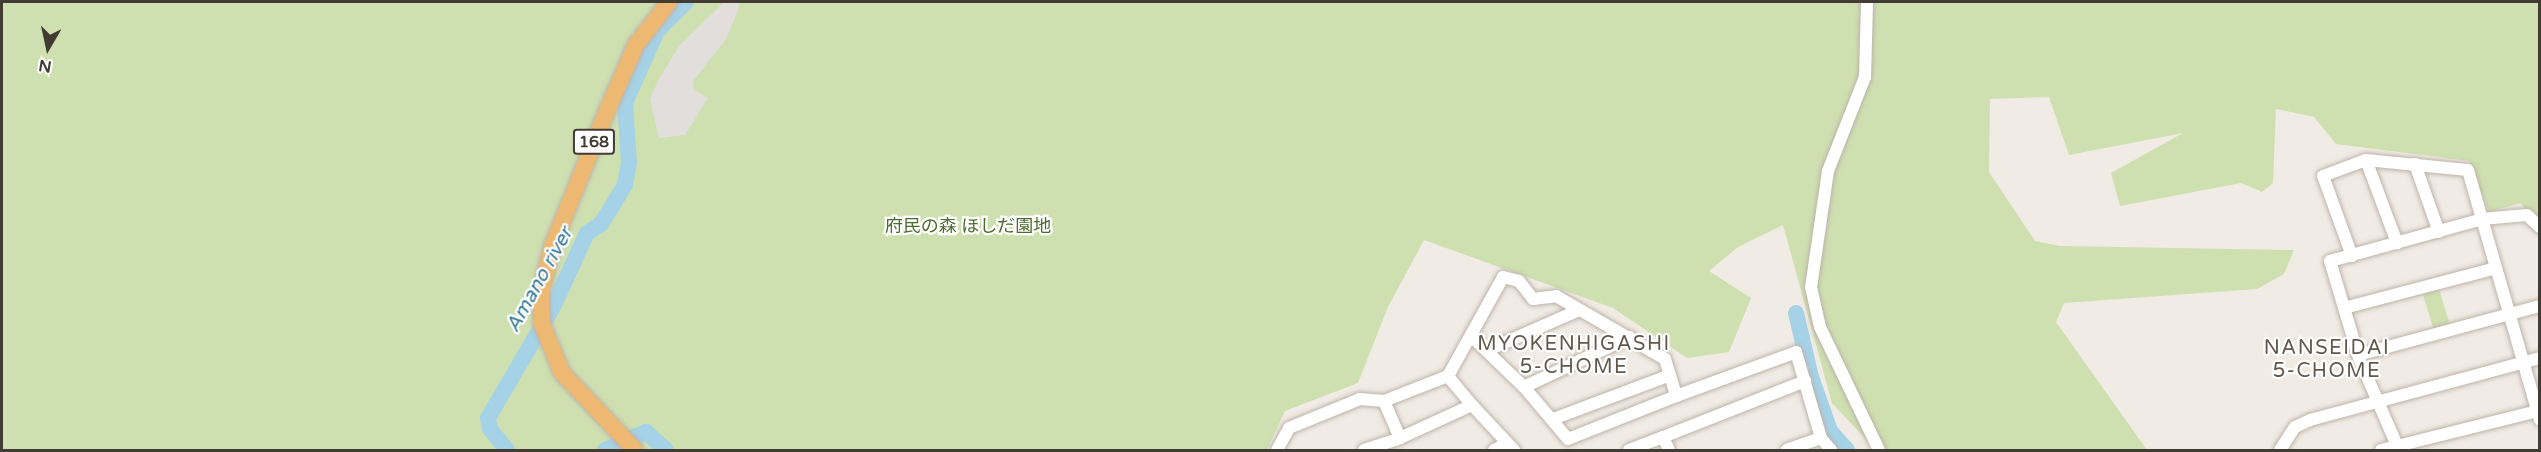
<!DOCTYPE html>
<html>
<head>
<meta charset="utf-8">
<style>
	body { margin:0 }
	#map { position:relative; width:2541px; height:452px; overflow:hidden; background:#f0ebe4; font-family:"Varela Round","Noto Sans JP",sans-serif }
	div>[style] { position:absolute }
	.green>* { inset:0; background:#cfe0b0; transform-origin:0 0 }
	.parking>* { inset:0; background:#e1dedc }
	.river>* { height:16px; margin:-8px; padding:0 8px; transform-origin:8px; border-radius:8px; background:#a5d2e7 }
	.roads { filter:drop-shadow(0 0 2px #bdb4aa) drop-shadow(0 0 2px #bdb4aa) }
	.minor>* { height:12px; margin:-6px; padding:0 6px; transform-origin:6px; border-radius:6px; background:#fff }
	.highway>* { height:16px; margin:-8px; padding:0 8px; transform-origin:8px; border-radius:8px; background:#edb871 }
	span { translate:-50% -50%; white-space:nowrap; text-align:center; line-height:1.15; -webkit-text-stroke:4.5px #fff; paint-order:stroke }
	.shield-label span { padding:2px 4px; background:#fff; border:2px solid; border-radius:4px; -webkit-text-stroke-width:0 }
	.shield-label { font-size:16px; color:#413b34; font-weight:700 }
	.park-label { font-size:18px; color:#4c6b2f }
	.water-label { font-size:20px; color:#387a99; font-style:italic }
	.neighbourhood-label { font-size:20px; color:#62584d; letter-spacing:1.5px }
	.frame { position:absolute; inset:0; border:3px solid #413b34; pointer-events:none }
	.north { position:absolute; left:18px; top:18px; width:60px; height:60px; -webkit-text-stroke:4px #fff; paint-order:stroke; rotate:189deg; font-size:16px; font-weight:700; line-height:24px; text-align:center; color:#413b34 }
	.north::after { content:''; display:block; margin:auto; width:21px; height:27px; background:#413b34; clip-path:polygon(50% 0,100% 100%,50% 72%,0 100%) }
</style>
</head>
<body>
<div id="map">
	<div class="green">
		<div style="clip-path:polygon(2px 2px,2539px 2px,2539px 231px,2521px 203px,2489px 212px,2469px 161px,2336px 144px,2314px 117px,2276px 109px,2273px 183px,2262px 192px,2241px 183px,2120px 206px,2111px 173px,2183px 133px,2069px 155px,2049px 97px,1990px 99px,1989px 172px,2035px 241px,2060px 246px,2294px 250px,2284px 274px,2257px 289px,2064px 303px,2056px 322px,2147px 450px,1876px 450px,1832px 403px,1783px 225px,1738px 247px,1709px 271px,1751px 298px,1729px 352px,1687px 358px,1613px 308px,1424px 240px,1388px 307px,1358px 383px,1285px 411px,1267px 450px,2px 450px)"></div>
		<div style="left:2439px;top:289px;width:37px;height:17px;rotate:73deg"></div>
	</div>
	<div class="parking">
		<div style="clip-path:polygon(724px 2px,738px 2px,739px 8px,726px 39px,694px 80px,693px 89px,708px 98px,685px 135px,659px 138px,650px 99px,659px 79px,679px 46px)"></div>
	</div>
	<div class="river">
		<div style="left:1796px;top:313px;width:66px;rotate:76.8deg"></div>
		<div style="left:1811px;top:377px;width:57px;rotate:70.6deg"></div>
		<div style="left:1830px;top:431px;width:25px;rotate:48deg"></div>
		<div style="left:507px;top:450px;width:27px;rotate:-129deg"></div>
		<div style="left:490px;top:429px;width:11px;rotate:-100deg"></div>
		<div style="left:488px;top:418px;width:129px;rotate:-59.6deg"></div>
		<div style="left:553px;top:307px;width:81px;rotate:-65.3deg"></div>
		<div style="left:587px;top:233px;width:17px;rotate:-33deg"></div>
		<div style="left:601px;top:224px;width:46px;rotate:-58.4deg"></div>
		<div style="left:625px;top:185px;width:22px;rotate:-80deg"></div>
		<div style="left:629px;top:163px;width:60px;rotate:-93.8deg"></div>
		<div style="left:625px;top:103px;width:79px;rotate:-66deg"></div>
		<div style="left:657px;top:31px;width:41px;rotate:-45deg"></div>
		<div style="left:605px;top:450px;width:45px;rotate:-23.7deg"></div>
		<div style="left:646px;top:432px;width:27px;rotate:42deg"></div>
	</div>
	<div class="roads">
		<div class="minor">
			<div style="left:1867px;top:2px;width:75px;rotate:91.5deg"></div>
			<div style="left:1865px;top:77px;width:101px;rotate:111.5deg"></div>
			<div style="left:1828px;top:171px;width:117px;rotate:98.3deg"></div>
			<div style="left:1811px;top:287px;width:41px;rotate:77.3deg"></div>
			<div style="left:1820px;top:327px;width:136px;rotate:64.4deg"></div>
			<div style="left:2366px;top:160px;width:89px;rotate:69.5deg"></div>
			<div style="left:2415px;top:164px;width:72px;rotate:70.6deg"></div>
			<div style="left:2352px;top:256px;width:85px;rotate:-109.9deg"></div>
			<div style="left:2323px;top:176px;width:46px;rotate:-20.4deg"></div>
			<div style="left:2366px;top:160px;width:102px;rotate:5.6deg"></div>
			<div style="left:2468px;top:170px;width:51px;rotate:74.1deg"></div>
			<div style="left:2482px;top:219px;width:45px;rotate:-5.1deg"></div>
			<div style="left:2527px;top:215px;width:18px;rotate:43deg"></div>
			<div style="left:2344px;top:308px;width:157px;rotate:-14.7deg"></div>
			<div style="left:1471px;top:336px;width:74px;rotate:43.9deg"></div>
			<div style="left:1524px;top:387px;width:68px;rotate:49.8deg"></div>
			<div style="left:1568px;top:439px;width:116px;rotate:-21.7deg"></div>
			<div style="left:1488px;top:350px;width:99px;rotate:-23.7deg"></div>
			<div style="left:2358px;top:355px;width:188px;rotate:-15.1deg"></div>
			<div style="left:1524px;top:387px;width:117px;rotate:-25.3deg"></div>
			<div style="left:1472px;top:405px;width:62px;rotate:47deg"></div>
			<div style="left:1553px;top:419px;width:125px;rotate:-20.6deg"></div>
			<div style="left:1663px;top:437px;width:153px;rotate:-21.5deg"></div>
			<div style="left:1400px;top:438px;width:79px;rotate:-24.6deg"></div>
			<div style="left:1472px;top:405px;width:38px;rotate:-130deg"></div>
			<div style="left:1821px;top:438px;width:16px;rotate:50deg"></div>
			<div style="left:1277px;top:450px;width:25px;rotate:-61deg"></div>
			<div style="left:1289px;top:428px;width:77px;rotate:-22.2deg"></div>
			<div style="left:1360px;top:399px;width:24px;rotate:5deg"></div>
			<div style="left:1384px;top:401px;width:69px;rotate:-21.3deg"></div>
			<div style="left:1448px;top:376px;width:113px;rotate:-60.9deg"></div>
			<div style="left:1503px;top:277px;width:16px;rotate:14deg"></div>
			<div style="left:1519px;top:281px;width:23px;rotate:52deg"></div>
			<div style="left:1533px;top:299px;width:23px;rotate:-7deg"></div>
			<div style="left:1556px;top:296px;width:126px;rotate:30deg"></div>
			<div style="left:1665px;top:359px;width:39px;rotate:73deg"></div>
			<div style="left:1676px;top:396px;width:128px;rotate:-20.1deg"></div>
			<div style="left:1796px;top:352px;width:90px;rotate:73.8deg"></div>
			<div style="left:1821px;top:438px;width:36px;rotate:161deg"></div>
			<div style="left:1364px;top:450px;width:38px;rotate:-18deg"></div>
			<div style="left:1400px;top:438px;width:40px;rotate:-113.4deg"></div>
			<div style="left:1494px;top:450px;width:15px;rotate:-28deg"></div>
			<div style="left:1629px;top:450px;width:36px;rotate:-21deg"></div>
			<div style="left:1663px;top:437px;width:14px;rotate:65deg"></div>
			<div style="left:2280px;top:450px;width:27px;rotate:-57deg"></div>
			<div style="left:2295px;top:427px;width:17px;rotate:-25deg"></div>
			<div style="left:2310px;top:420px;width:238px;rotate:-15.1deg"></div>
			<div style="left:2381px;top:450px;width:162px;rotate:-14deg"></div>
			<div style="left:2399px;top:450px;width:100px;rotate:-113.5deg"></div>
			<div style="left:2359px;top:358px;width:101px;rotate:-106.6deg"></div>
			<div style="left:2330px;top:261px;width:158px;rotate:-15.4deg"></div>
			<div style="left:2482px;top:219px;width:209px;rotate:73.9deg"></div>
		</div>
		<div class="highway">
			<div style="left:635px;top:450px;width:106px;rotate:-133.5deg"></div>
			<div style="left:562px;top:373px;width:53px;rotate:-112.2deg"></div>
			<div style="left:542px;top:324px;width:32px;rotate:-92deg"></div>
			<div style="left:541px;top:292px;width:46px;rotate:-76.3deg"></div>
			<div style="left:552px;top:247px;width:147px;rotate:-68deg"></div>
			<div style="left:607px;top:111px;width:72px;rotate:-66.3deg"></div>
			<div style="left:636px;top:45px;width:54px;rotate:-52.5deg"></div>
		</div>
	</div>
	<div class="shield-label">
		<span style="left:594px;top:142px">168</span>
	</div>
	<div class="park-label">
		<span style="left:968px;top:226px">府民の森 ほしだ園地</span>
	</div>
	<div class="water-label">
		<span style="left:540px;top:280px;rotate:-61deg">Amano river</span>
	</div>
	<div class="neighbourhood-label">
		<span style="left:1574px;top:356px">MYOKENHIGASHI<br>5-CHOME</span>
		<span style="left:2327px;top:360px">NANSEIDAI<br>5-CHOME</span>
	</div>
	<div class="frame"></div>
	<div class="north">N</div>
</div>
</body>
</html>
